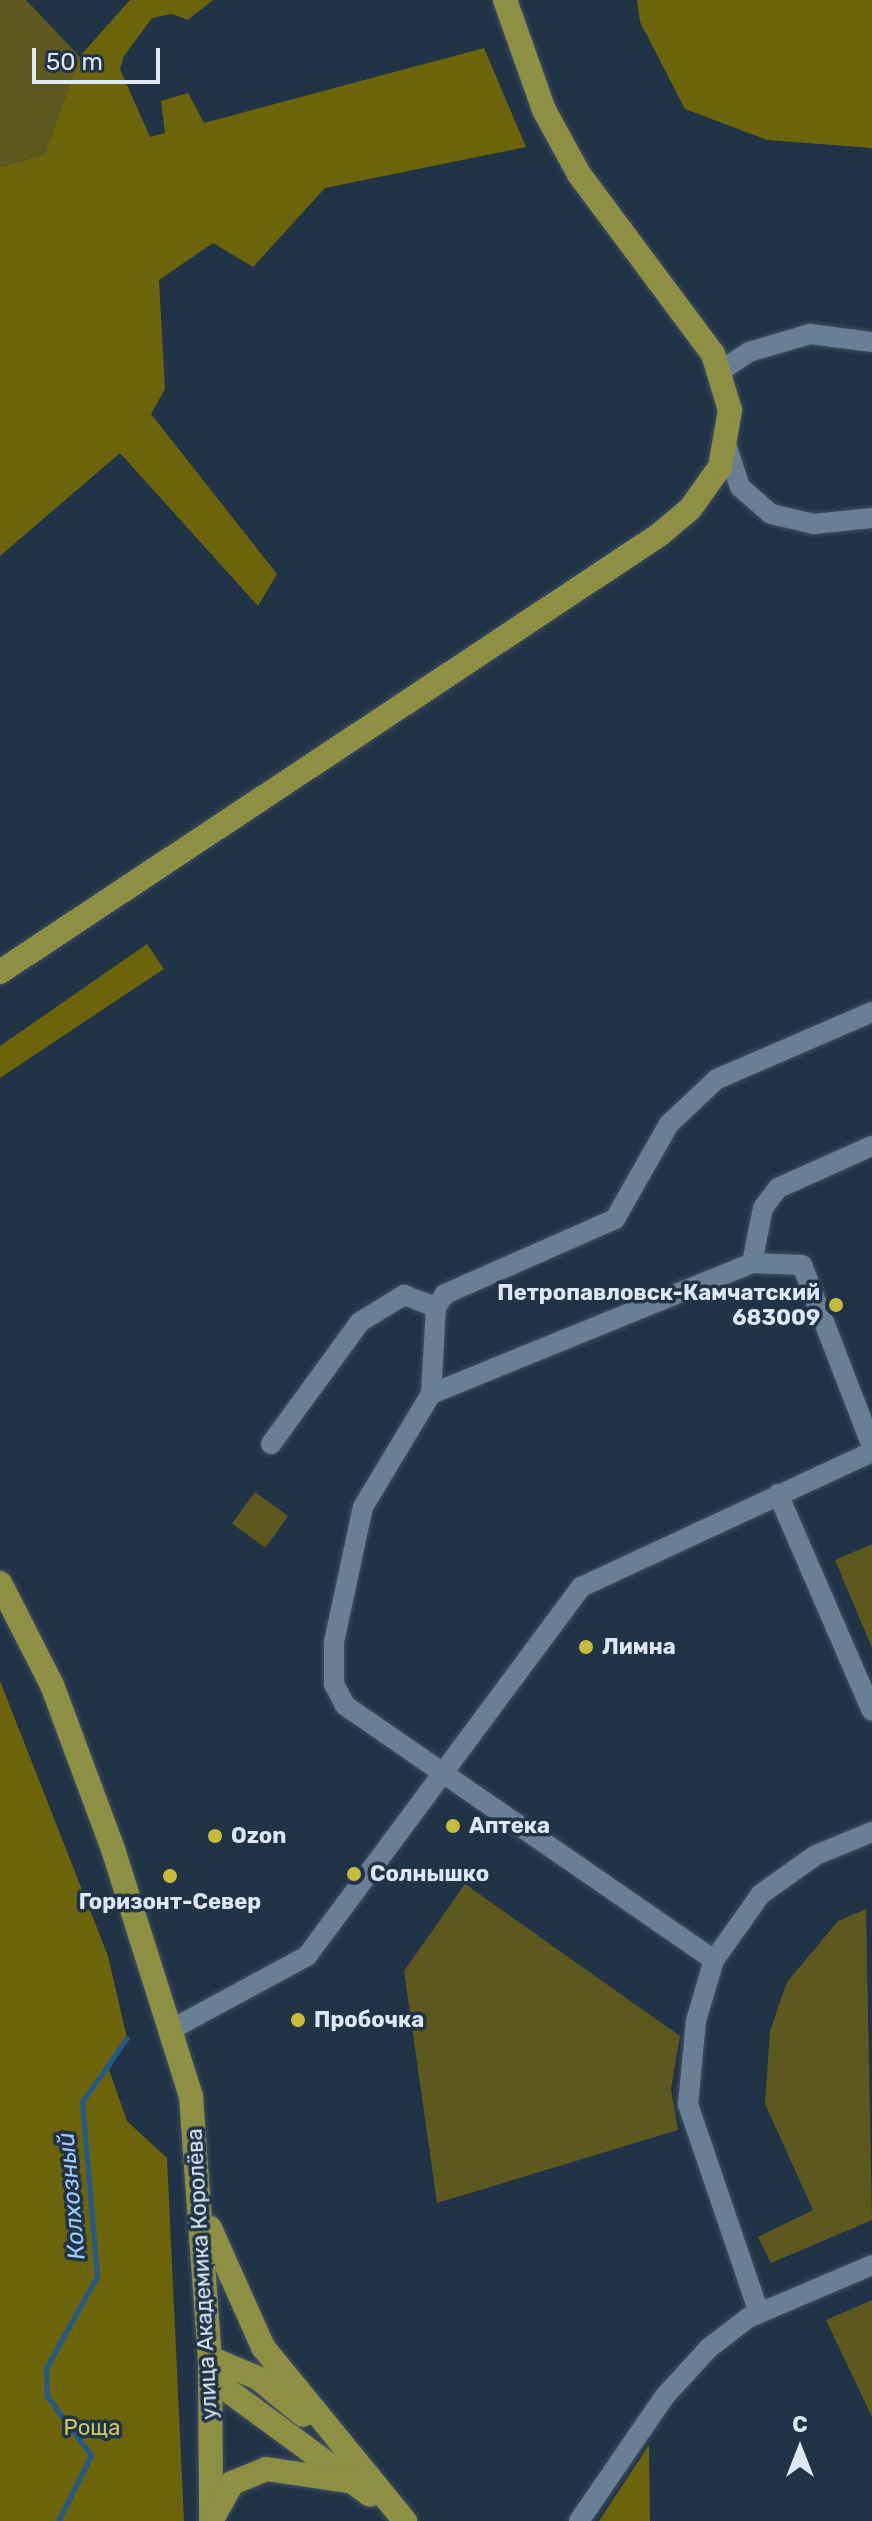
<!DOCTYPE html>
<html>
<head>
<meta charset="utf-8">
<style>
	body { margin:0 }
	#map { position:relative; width:872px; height:2521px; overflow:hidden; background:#213346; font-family:Rubik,sans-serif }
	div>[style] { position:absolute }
	.green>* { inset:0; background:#5d581e; transform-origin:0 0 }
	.forest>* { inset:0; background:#6c640b }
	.stream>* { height:5px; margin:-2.5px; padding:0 2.5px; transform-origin:2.5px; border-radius:2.5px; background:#24598c }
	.roads { filter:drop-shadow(0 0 2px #405060) drop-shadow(0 0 2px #405060) }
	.minor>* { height:20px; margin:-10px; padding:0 10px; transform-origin:10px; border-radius:10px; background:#6a7f95 }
	.major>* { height:24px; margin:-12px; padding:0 12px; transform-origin:12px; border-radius:12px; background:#8d8f43 }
	.dots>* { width:22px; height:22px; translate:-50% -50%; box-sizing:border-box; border:4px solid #213346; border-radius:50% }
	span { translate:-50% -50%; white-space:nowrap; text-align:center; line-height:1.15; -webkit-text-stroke:7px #213346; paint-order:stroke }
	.poi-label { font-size:22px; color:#dde8f4; font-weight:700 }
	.right { translate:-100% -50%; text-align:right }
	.left { translate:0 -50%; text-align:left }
	.street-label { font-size:22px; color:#dde8f4 }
	.park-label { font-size:22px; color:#d3c85c }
	.water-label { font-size:24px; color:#a0cbf8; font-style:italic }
	.north { position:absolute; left:760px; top:2409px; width:80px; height:80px; -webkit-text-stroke:6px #213346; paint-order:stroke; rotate:0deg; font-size:22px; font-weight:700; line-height:32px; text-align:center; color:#dde8f4 }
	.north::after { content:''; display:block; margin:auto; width:28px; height:36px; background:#dde8f4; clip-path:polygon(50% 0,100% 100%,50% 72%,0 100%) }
	.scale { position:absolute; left:32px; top:48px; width:128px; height:36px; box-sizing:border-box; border:4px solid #dde8f4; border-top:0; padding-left:10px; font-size:24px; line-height:28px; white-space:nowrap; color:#dde8f4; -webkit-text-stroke:6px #213346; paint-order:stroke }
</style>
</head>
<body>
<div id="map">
	<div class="green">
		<div style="clip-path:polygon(0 0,26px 0,83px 60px,45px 154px,0 167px)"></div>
		<div style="left:255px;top:1492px;width:41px;height:39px;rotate:36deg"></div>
		<div style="clip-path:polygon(872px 1544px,872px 1648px,835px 1560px)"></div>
		<div style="clip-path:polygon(465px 1884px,680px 2036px,671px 2089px,678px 2130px,437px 2203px,404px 1971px)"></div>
		<div style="clip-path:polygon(866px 1909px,872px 2220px,771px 2263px,758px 2237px,813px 2210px,765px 2104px,770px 2031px,787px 1982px,838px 1921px)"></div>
		<div style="clip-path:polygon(872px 2300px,872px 2417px,826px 2320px)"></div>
	</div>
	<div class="forest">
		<div style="clip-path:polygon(130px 0,213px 0,188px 20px,172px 14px,152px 18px,124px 56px,120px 69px,150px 137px,165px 133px,161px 101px,188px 93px,204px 123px,484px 48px,526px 147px,325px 188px,253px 267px,213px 243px,159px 280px,165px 389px,151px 414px,277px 574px,258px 606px,120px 453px,0 556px,0 167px,45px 154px,81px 55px)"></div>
		<div style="clip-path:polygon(637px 0,872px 0,872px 148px,767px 140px,685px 109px,640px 22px)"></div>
		<div style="clip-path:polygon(147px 944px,164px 969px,0 1078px,0 1046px)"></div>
		<div style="clip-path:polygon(0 1681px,108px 1956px,127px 2038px,109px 2070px,127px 2121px,167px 2158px,184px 2521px,0 2521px)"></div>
		<div style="clip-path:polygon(649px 2445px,650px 2521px,599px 2521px)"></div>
	</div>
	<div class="stream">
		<div style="left:58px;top:2521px;width:74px;rotate:-63.4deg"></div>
		<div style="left:91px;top:2455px;width:74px;rotate:-126.7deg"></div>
		<div style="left:47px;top:2396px;width:28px;rotate:-92deg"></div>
		<div style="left:46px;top:2368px;width:105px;rotate:-61deg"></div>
		<div style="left:97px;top:2276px;width:175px;rotate:-94.9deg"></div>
		<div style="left:82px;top:2102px;width:78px;rotate:-54.9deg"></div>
	</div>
	<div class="roads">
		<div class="minor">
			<div style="left:720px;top:371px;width:35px;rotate:-33deg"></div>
			<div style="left:749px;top:352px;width:64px;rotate:-16.4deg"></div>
			<div style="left:810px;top:334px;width:63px;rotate:7.4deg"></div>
			<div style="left:727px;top:447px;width:42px;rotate:72deg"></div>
			<div style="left:740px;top:487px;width:41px;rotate:41.1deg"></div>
			<div style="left:771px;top:514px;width:44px;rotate:13.1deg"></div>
			<div style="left:814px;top:524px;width:58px;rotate:-5.9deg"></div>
			<div style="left:752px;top:1263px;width:56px;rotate:-78.7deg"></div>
			<div style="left:763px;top:1208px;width:25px;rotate:-53deg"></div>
			<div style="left:778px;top:1188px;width:103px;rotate:-24.1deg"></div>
			<div style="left:431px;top:1394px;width:87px;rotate:-86.7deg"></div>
			<div style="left:436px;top:1307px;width:16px;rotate:-55deg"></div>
			<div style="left:445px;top:1294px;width:186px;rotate:-23.8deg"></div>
			<div style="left:615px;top:1219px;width:109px;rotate:-60.4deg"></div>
			<div style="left:669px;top:1124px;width:66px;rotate:-43.2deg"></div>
			<div style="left:717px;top:1079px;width:169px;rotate:-23.4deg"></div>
			<div style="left:271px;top:1444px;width:151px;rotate:-53.9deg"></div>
			<div style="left:360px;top:1322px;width:52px;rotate:-31.5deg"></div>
			<div style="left:404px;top:1295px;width:34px;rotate:21deg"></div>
			<div style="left:778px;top:1494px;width:236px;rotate:66.6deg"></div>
			<div style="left:714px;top:1960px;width:449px;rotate:-145.4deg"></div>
			<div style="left:345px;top:1705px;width:24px;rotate:-118deg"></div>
			<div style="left:334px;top:1684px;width:42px;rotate:-90deg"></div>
			<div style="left:334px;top:1642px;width:138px;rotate:-77.9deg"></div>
			<div style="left:363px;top:1507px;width:132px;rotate:-59deg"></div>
			<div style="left:431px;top:1394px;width:347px;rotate:-22.2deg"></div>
			<div style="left:752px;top:1263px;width:50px;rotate:2.3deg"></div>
			<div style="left:802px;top:1265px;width:194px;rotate:68.9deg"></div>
			<div style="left:172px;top:2029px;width:153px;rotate:-28.4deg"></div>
			<div style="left:307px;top:1956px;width:460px;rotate:-53.4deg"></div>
			<div style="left:581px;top:1587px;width:321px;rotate:-24.9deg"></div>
			<div style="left:759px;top:2313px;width:220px;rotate:-108.8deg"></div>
			<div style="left:688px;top:2105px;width:84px;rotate:-84.6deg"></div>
			<div style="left:696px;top:2021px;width:64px;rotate:-73.6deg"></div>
			<div style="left:714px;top:1960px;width:81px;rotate:-54.5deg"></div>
			<div style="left:761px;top:1894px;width:67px;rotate:-35.3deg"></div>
			<div style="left:816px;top:1855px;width:61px;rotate:-22.3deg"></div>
			<div style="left:579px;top:2521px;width:152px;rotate:-55.5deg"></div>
			<div style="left:665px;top:2396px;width:65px;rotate:-47.5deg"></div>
			<div style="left:709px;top:2348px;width:49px;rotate:-37.6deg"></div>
			<div style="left:748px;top:2318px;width:135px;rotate:-23.1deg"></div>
		</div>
		<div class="major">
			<div style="left:0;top:972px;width:791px;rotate:-33.55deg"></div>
			<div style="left:659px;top:535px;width:40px;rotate:-40deg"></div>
			<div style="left:690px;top:509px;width:52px;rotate:-54.5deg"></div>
			<div style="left:720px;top:467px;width:58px;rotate:-80deg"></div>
			<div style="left:730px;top:410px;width:59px;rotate:-106.9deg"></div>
			<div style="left:713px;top:354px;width:224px;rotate:-126.7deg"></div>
			<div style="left:579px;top:174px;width:73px;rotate:-118.7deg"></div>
			<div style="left:544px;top:110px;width:117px;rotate:-109.5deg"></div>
			<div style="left:0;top:1583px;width:114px;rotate:63deg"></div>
			<div style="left:52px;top:1685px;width:175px;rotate:69.6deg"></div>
			<div style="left:113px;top:1849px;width:259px;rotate:72.5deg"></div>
			<div style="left:191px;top:2096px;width:263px;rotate:85.9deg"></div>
			<div style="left:210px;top:2358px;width:163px;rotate:89.6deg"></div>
			<div style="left:210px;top:2228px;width:130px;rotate:66deg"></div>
			<div style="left:263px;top:2347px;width:225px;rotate:50.8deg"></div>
			<div style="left:210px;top:2358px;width:52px;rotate:22.6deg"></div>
			<div style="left:258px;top:2378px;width:58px;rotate:39.4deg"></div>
			<div style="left:211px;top:2378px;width:197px;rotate:36.3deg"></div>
			<div style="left:215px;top:2514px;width:35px;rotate:-61deg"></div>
			<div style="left:232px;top:2483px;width:37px;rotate:-22deg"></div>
			<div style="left:266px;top:2469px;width:82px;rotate:8.4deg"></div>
		</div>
	</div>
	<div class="dots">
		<div style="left:836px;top:1305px;background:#c7bb3b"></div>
		<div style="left:586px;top:1647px;background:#c7bb3b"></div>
		<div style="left:453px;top:1826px;background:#c7bb3b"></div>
		<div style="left:215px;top:1836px;background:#c7bb3b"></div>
		<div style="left:354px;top:1874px;background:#c7bb3b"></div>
		<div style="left:170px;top:1876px;background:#c7bb3b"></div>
		<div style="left:298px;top:2020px;background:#c7bb3b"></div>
	</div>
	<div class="poi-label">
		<span class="right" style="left:820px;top:1305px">Петропавловск-Камчатский<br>683009</span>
		<span class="left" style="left:602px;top:1647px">Лимна</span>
		<span class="left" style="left:469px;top:1826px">Аптека</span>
		<span class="left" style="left:231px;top:1836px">Ozon</span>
		<span class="left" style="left:370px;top:1874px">Солнышко</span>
		<span style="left:170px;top:1902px">Горизонт-Север</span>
		<span class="left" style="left:314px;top:2020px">Пробочка</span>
	</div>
	<div class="street-label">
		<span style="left:202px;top:2274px;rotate:-93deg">улица Академика Королёва</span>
	</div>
	<div class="park-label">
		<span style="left:92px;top:2428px">Роща</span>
	</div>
	<div class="water-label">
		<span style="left:72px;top:2196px;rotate:-95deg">Колхозный</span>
	</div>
	<div class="north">С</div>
	<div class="scale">50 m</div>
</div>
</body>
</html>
